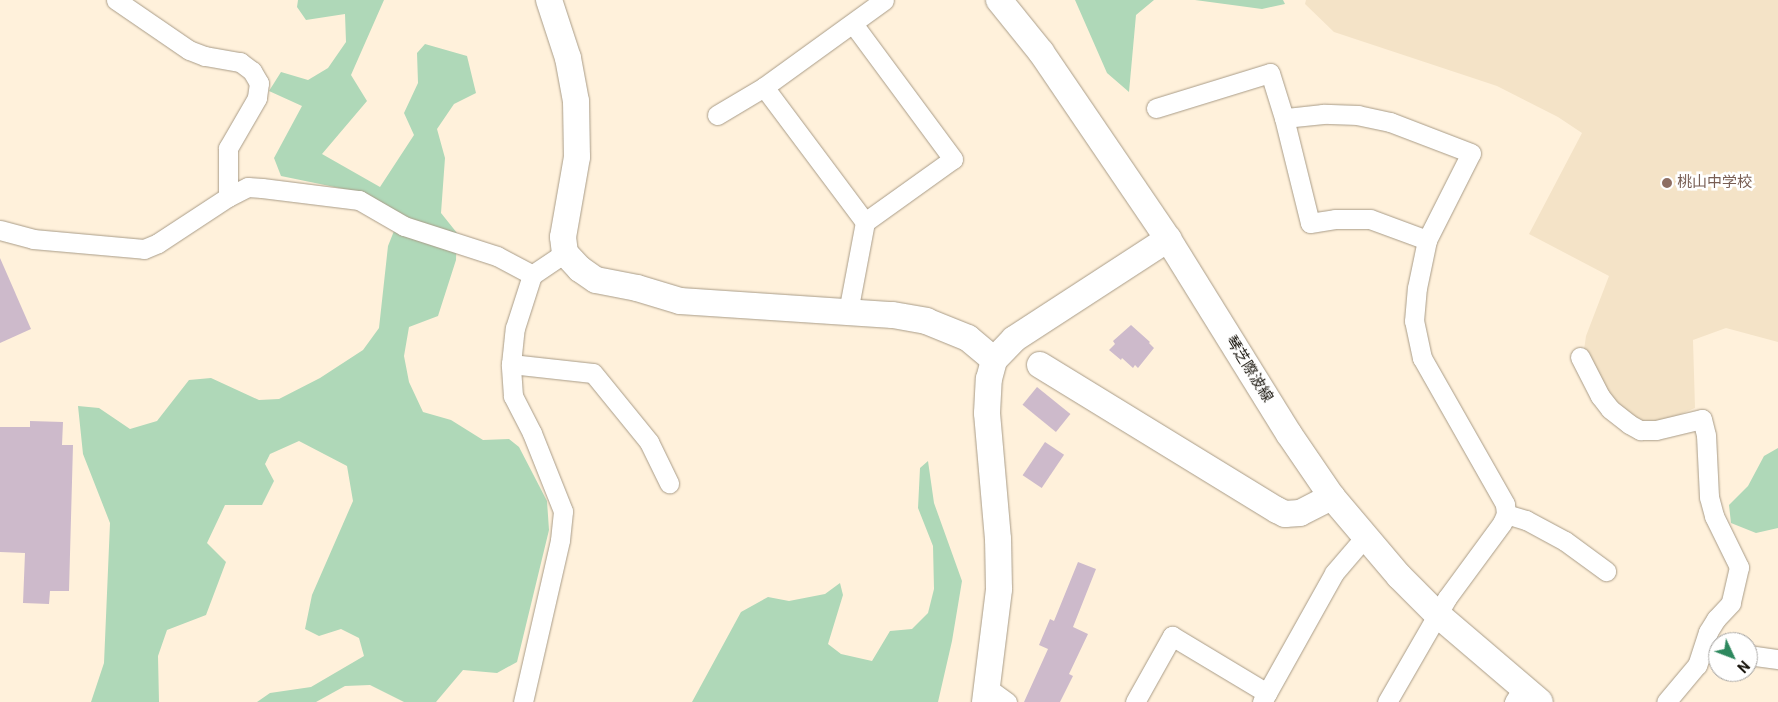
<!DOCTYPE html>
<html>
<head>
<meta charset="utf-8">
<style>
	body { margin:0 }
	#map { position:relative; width:1778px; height:702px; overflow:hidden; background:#fff1db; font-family:Roboto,"Noto Sans JP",sans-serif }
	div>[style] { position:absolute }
	.built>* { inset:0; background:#f4e3c7 }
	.green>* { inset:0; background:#afd8b8 }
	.building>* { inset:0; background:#cdbacb; transform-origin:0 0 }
	.roads { filter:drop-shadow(0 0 1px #a99c88) drop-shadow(0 0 1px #a99c88) }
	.street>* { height:19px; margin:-9.5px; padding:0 9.5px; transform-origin:9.5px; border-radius:9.5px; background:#fff }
	.secondary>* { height:26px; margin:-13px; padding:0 13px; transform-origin:13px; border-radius:13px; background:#fff }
	.dots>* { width:14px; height:14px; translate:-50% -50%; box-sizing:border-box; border:2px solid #fff; border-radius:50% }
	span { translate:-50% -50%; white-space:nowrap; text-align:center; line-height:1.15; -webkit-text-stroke:5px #fff; paint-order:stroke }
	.education-label { font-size:15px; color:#785e54 }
	.left { translate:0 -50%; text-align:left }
	.street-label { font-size:15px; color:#18140c }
	.north { position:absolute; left:1708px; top:632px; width:50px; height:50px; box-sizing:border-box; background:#fff; border:1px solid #a3a19e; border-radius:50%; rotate:133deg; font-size:14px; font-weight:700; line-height:20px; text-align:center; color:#18140c }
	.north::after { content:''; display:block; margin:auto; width:18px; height:22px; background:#2d885e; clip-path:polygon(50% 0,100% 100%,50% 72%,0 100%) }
</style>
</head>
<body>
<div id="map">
	<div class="built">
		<div style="clip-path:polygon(1306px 0,1778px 0,1778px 342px,1726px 328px,1693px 340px,1695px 408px,1657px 424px,1637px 421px,1604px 392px,1583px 357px,1586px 336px,1609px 276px,1529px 234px,1582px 133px,1558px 117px,1497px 86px,1334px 32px,1305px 4px)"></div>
	</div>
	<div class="green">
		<div style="clip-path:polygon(298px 0,384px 0,351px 75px,367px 101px,322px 154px,380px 187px,414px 135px,404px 113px,418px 83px,417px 53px,425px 44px,467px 56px,476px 93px,454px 104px,437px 129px,445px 158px,441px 213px,457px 233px,456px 260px,438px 316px,409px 327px,404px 356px,409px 382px,423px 412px,451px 420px,483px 440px,509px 439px,519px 447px,547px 501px,549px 530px,517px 662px,497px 673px,463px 670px,436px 702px,404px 702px,370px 685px,345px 686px,316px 702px,257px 702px,270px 693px,311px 687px,364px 656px,359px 638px,341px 629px,319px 636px,305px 629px,312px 595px,353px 501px,347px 466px,299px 441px,270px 454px,265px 464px,274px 481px,262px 505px,225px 505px,207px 543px,226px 562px,206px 615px,167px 630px,158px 656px,159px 702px,91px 702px,104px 663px,110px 523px,83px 454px,78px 406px,99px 408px,130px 429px,157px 421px,189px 380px,211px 378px,259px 400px,279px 399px,320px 378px,363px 350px,379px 328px,388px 246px,400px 216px,349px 190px,281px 176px,274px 158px,302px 106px,269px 91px,281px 72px,308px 80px,328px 68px,346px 42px,345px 14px,306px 20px,297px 7px)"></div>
		<div style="clip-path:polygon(1075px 0,1154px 0,1136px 15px,1129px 92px,1107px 73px)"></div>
		<div style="clip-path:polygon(1195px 0,1283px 0,1285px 4px,1262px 9px)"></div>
		<div style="clip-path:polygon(1778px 448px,1778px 528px,1756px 533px,1731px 523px,1729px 505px,1748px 486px,1764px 456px)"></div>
		<div style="clip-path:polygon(928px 461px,934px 503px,962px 581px,952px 641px,938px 702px,692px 702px,741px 612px,768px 597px,789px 601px,825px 594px,840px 583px,843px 595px,828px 644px,841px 654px,872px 661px,890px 631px,912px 629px,928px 613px,934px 589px,933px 546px,918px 508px,920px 468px)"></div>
	</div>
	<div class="building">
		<div style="clip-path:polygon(0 258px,31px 329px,0 343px)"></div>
		<div style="clip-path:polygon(1131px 325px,1150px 342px,1149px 343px,1154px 348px,1138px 368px,1135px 365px,1133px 368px,1122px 358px,1121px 360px,1109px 350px,1115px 344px,1113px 341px)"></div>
		<div style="left:1037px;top:387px;width:43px;height:23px;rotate:39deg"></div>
		<div style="clip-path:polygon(30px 421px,63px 422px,62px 445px,73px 445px,69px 591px,50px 591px,49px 604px,23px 603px,25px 553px,0 552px,0 427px,30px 427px)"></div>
		<div style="left:1045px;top:442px;width:23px;height:40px;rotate:34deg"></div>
		<div style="clip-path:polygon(1078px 562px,1096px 569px,1073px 627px,1088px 634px,1069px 674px,1073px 676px,1060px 702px,1024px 702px,1048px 649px,1039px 645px,1050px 619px,1054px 621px)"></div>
	</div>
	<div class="roads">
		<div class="street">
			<div style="left:116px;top:0;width:88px;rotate:34.4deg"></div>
			<div style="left:189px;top:50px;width:17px;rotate:21deg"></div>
			<div style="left:205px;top:56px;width:36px;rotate:10deg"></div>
			<div style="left:240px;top:62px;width:15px;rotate:37deg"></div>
			<div style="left:252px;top:71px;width:14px;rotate:60deg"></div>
			<div style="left:259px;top:83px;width:15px;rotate:98deg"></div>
			<div style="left:257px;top:98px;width:58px;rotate:120.1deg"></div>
			<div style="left:228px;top:148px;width:49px;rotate:90deg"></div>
			<div style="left:764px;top:87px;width:169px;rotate:53.2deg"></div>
			<div style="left:1156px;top:108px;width:119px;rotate:-17.1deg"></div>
			<div style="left:1270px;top:73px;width:47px;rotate:72.7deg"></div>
			<div style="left:1284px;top:118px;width:108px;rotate:76.1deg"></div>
			<div style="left:1310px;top:223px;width:25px;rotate:-9deg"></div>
			<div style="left:1335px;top:219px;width:35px"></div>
			<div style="left:1370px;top:219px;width:61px;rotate:20.2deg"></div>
			<div style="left:1427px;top:240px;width:97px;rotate:-63.2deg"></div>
			<div style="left:1471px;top:153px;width:87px;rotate:-159.1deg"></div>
			<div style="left:1390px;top:122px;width:33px;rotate:-168deg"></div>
			<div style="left:1358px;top:115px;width:35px;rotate:-178deg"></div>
			<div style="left:1323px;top:114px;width:39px;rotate:174deg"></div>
			<div style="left:717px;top:115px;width:55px;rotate:-30.8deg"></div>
			<div style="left:764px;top:87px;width:148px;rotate:-35.9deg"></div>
			<div style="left:0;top:230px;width:34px;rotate:15deg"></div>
			<div style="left:33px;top:239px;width:111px;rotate:5.1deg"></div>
			<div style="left:144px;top:249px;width:15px;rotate:-23deg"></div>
			<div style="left:158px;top:243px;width:84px;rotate:-33.3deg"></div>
			<div style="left:228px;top:197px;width:22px;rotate:-27deg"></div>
			<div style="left:248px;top:187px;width:14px;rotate:4deg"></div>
			<div style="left:262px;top:188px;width:98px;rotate:7.1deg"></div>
			<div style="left:359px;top:200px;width:52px;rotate:30deg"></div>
			<div style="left:404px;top:226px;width:98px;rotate:17.9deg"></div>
			<div style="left:497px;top:256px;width:40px;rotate:28deg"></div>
			<div style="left:848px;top:312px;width:92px;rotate:-79.3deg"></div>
			<div style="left:865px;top:222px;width:108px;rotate:-35.6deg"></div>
			<div style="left:953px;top:159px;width:168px;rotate:-126.5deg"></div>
			<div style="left:1580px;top:357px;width:44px;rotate:62.9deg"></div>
			<div style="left:1600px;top:396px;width:16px;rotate:52deg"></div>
			<div style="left:1610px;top:409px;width:24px;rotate:38deg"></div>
			<div style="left:1629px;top:424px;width:13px;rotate:29deg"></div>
			<div style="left:1640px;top:430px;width:16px"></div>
			<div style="left:1656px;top:430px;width:47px;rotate:-13.4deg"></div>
			<div style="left:1702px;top:419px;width:16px;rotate:76deg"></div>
			<div style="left:1706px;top:435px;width:62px;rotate:87.2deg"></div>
			<div style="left:1709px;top:497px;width:20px;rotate:75deg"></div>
			<div style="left:1714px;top:516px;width:57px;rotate:63.9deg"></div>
			<div style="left:1739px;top:567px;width:37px;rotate:103deg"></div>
			<div style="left:1731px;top:603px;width:22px;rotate:133deg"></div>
			<div style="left:1716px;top:619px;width:15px;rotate:122deg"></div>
			<div style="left:1708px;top:632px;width:35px;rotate:108deg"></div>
			<div style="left:1697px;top:665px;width:48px;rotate:130deg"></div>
			<div style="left:511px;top:364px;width:82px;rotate:6.3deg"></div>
			<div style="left:593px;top:373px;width:89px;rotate:50.9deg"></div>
			<div style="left:649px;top:442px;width:46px;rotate:64deg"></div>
			<div style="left:1506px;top:514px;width:21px;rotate:17deg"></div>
			<div style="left:1526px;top:520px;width:44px;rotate:28.3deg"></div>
			<div style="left:1565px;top:541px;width:51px;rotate:36.2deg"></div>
			<div style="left:1748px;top:655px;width:30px;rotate:8deg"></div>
			<div style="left:986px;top:687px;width:26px;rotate:36deg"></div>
			<div style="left:523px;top:702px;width:166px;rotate:-77.1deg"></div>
			<div style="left:560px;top:540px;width:29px;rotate:-84deg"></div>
			<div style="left:563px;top:511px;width:84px;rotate:-111.7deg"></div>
			<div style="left:532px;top:433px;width:42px;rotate:-117.2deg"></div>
			<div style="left:513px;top:396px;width:32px;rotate:-94deg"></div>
			<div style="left:511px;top:364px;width:36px;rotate:-84deg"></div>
			<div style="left:515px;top:328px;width:56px;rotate:-72.2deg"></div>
			<div style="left:532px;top:275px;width:40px;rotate:-34deg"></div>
			<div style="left:1135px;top:702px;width:76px;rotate:-60.7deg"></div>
			<div style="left:1172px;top:636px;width:111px;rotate:31deg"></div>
			<div style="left:1262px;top:702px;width:148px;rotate:-60.8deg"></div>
			<div style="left:1334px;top:573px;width:46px;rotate:-49.4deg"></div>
			<div style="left:1387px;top:702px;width:120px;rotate:-60deg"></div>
			<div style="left:1447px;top:598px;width:93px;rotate:-53.7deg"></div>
			<div style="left:1502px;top:523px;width:10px;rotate:-66deg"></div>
			<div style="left:1506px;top:514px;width:10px;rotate:-96deg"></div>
			<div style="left:1505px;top:504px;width:168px;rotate:-119.6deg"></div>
			<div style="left:1422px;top:358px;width:38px;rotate:-102deg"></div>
			<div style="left:1414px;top:321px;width:33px;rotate:-85deg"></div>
			<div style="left:1417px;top:288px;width:49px;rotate:-78.2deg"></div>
			<div style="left:1514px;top:702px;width:17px;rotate:-57deg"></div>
		</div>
		<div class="secondary">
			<div style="left:549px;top:0;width:61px;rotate:71.9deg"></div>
			<div style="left:568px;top:58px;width:44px;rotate:79.5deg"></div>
			<div style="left:576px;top:101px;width:56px;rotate:89deg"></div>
			<div style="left:577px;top:157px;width:81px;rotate:99.9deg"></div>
			<div style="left:563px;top:237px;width:16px;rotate:83deg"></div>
			<div style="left:565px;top:253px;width:22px;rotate:47deg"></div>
			<div style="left:580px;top:269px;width:19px;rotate:35deg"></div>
			<div style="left:596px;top:280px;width:42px;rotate:11deg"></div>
			<div style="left:637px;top:288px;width:45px;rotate:16.8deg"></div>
			<div style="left:680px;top:301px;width:213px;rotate:3.8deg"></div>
			<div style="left:893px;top:315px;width:34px;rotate:10deg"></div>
			<div style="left:926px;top:321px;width:45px;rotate:22deg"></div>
			<div style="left:968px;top:338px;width:34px;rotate:40deg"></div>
			<div style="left:999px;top:0;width:67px;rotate:51.1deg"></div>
			<div style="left:1041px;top:52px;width:226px;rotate:55.8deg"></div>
			<div style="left:1168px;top:239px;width:229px;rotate:58.2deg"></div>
			<div style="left:1289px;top:434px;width:76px;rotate:55.7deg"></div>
			<div style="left:1332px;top:497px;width:104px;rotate:49.7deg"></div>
			<div style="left:1399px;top:576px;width:54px;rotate:45deg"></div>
			<div style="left:1437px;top:614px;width:135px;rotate:40.5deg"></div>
			<div style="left:1040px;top:365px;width:278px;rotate:31.5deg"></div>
			<div style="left:1277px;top:510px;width:9px;rotate:27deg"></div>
			<div style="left:1285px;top:514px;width:15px;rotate:-4deg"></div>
			<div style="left:1300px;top:513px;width:36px;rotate:-27deg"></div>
			<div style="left:985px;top:702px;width:114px;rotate:-82.9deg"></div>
			<div style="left:999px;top:589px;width:50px;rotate:-91.1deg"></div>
			<div style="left:998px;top:539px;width:126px;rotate:-95deg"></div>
			<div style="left:987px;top:413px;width:34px;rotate:-87deg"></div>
			<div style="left:989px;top:379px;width:20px;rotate:-75deg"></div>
			<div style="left:994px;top:360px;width:29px;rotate:-46deg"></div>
			<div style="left:1014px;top:339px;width:184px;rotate:-33deg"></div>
		</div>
	</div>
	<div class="dots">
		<div style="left:1667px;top:183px;background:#8d6e63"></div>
	</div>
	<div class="education-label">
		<span class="left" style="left:1677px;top:183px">桃山中学校</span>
	</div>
	<div class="street-label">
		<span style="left:1249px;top:369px;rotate:58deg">琴芝際波線</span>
	</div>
	<div class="north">N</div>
</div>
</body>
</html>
